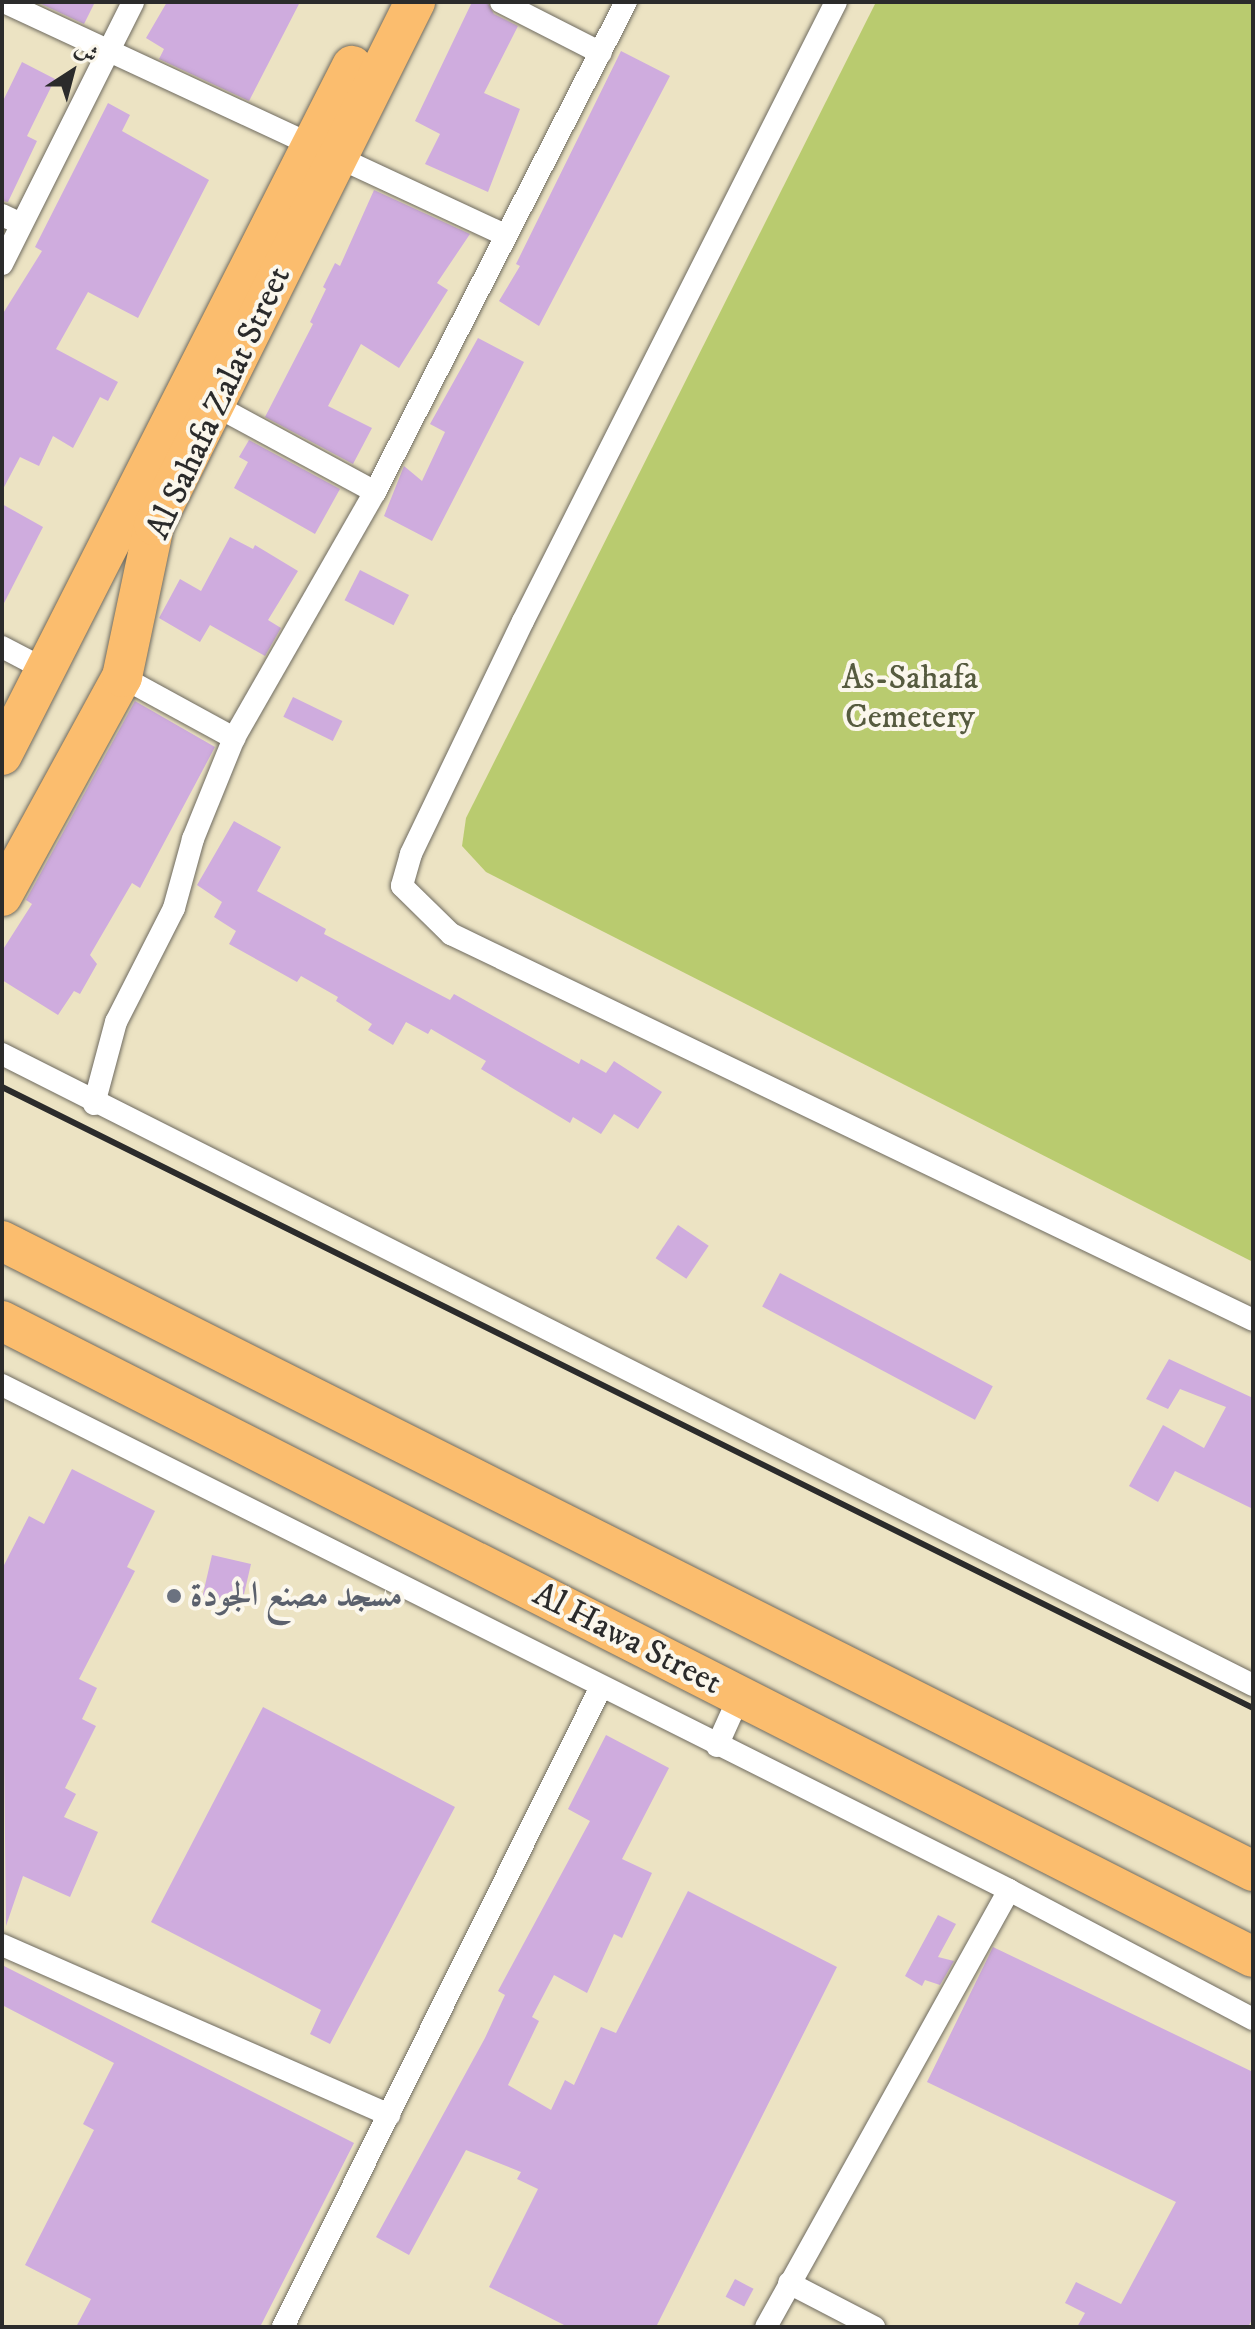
<!DOCTYPE html>
<html>
<head>
<meta charset="utf-8">
<style>
	body { margin:0 }
	#map { position:relative; width:1255px; height:2329px; overflow:hidden; background:#ece3c3; font-family:"IM FELL DW Pica",Amiri,serif }
	div>[style] { position:absolute }
	.green>* { inset:0; background:#b9cb6f }
	.building>* { inset:0; background:#cfacde; transform-origin:0 0 }
	.roads { filter:drop-shadow(0 0 2px #6f6b60) drop-shadow(0 0 2px #6f6b60) }
	.street>* { height:22px; margin:-11px; padding:0 11px; transform-origin:11px; border-radius:11px; background:#fff }
	.highway>* { height:40px; margin:-20px; padding:0 20px; transform-origin:20px; border-radius:20px; background:#fbbd6e }
	.rail>* { height:6px; margin:-3px; padding:0 3px; transform-origin:3px; border-radius:3px; background:#2b2b2b }
	.dots>* { width:22px; height:22px; translate:-50% -50%; box-sizing:border-box; border:4px solid #fbf7ec; border-radius:50% }
	span { translate:-50% -50%; white-space:nowrap; text-align:center; line-height:1.15; -webkit-text-stroke:8px #fbf7ec; paint-order:stroke }
	.street-label { font-size:34px; color:#2b2b2b }
	.park-label { font-size:34px; color:#565b3f }
	.worship-label { font-size:34px; color:#5b616d; font-weight:700 }
	.left { translate:0 -50%; text-align:left }
	.frame { position:absolute; inset:0; border:4px solid #2b2b2b; pointer-events:none }
	.north { position:absolute; left:32px; top:32px; width:80px; height:80px; -webkit-text-stroke:6px #fbf7ec; paint-order:stroke; rotate:36deg; font-size:22px; font-weight:700; line-height:32px; text-align:center; color:#2b2b2b }
	.north::after { content:''; display:block; margin:auto; width:28px; height:36px; background:#2b2b2b; clip-path:polygon(50% 0,100% 100%,50% 72%,0 100%) }
</style>
</head>
<body>
<div id="map">
	<div class="green">
		<div style="clip-path:polygon(876px 2px,1253px 2px,1253px 1262px,486px 872px,462px 846px,466px 818px)"></div>
	</div>
	<div class="building">
		<div style="clip-path:polygon(37px 2px,95px 2px,84px 24px)"></div>
		<div style="clip-path:polygon(167px 2px,300px 2px,249px 101px,159px 59px,164px 49px,146px 38px)"></div>
		<div style="clip-path:polygon(472px 2px,487px 2px,494px 14px,518px 26px,484px 93px,520px 109px,488px 192px,425px 164px,440px 134px,415px 121px)"></div>
		<div style="clip-path:polygon(621px 51px,670px 76px,539px 326px,499px 301px,520px 266px,516px 264px)"></div>
		<div style="clip-path:polygon(22px 62px,55px 79px,27px 136px,37px 141px,8px 202px,2px 201px,2px 103px)"></div>
		<div style="clip-path:polygon(108px 103px,130px 115px,122px 131px,209px 180px,138px 318px,88px 292px,56px 349px,118px 382px,108px 401px,100px 397px,73px 448px,53px 436px,39px 466px,20px 457px,2px 491px,2px 315px,42px 251px,35px 247px)"></div>
		<div style="clip-path:polygon(374px 190px,470px 234px,437px 283px,448px 290px,399px 368px,361px 344px,328px 406px,372px 428px,353px 464px,265px 417px,313px 324px,310px 322px,326px 289px,323px 287px,335px 263px,340px 266px)"></div>
		<div style="clip-path:polygon(478px 338px,524px 362px,432px 541px,384px 516px,404px 466px,422px 481px,445px 432px,430px 424px)"></div>
		<div style="clip-path:polygon(249px 440px,340px 489px,315px 534px,234px 488px,248px 462px,239px 457px)"></div>
		<div style="clip-path:polygon(2px 504px,43px 527px,2px 607px)"></div>
		<div style="clip-path:polygon(230px 537px,253px 549px,255px 545px,298px 571px,268px 620px,281px 628px,265px 656px,210px 625px,200px 642px,159px 618px,180px 579px,201px 591px)"></div>
		<div style="left:360px;top:570px;width:55px;height:34px;rotate:27deg"></div>
		<div style="left:293px;top:697px;width:55px;height:22px;rotate:26deg"></div>
		<div style="clip-path:polygon(135px 701px,215px 747px,140px 888px,132px 883px,90px 955px,97px 964px,80px 994px,74px 991px,58px 1015px,2px 980px,2px 951px,32px 904px,26px 900px)"></div>
		<div style="clip-path:polygon(234px 821px,281px 847px,257px 891px,326px 929px,324px 934px,450px 1000px,454px 994px,579px 1064px,581px 1059px,606px 1073px,614px 1061px,662px 1092px,638px 1129px,614px 1114px,601px 1134px,573px 1117px,570px 1123px,481px 1069px,486px 1061px,431px 1029px,428px 1034px,406px 1022px,393px 1045px,368px 1030px,372px 1024px,336px 1001px,338px 997px,301px 976px,297px 982px,229px 944px,236px 931px,214px 917px,222px 902px,197px 885px)"></div>
		<div style="left:678px;top:1225px;width:37px;height:40px;rotate:34deg"></div>
		<div style="left:780px;top:1273px;width:241px;height:38px;rotate:28deg"></div>
		<div style="clip-path:polygon(1169px 1359px,1253px 1398px,1253px 1509px,1175px 1471px,1158px 1502px,1129px 1486px,1163px 1425px,1204px 1448px,1226px 1407px,1180px 1389px,1168px 1409px,1146px 1399px)"></div>
		<div style="clip-path:polygon(72px 1469px,155px 1511px,127px 1567px,135px 1571px,79px 1679px,97px 1688px,82px 1719px,96px 1726px,65px 1788px,76px 1794px,64px 1817px,98px 1832px,70px 1897px,23px 1876px,6px 1926px,2px 1569px,29px 1516px,44px 1524px)"></div>
		<div style="left:212px;top:1555px;width:40px;height:43px;rotate:13deg"></div>
		<div style="clip-path:polygon(263px 1707px,455px 1807px,330px 2044px,310px 2034px,321px 2010px,151px 1922px)"></div>
		<div style="clip-path:polygon(606px 1735px,669px 1768px,622px 1859px,652px 1873px,622px 1938px,614px 1934px,587px 1993px,554px 1975px,532px 2017px,539px 2021px,508px 2085px,551px 2110px,565px 2080px,574px 2085px,601px 2027px,616px 2033px,688px 1891px,837px 1967px,656px 2327px,568px 2327px,489px 2287px,538px 2189px,517px 2179px,521px 2172px,466px 2150px,409px 2255px,376px 2237px,485px 2038px,505px 1995px,498px 1991px,590px 1821px,568px 1809px)"></div>
		<div style="clip-path:polygon(938px 1915px,956px 1924px,938px 1957px,954px 1961px,940px 1985px,925px 1980px,922px 1986px,905px 1976px)"></div>
		<div style="clip-path:polygon(993px 1947px,1253px 2072px,1253px 2318px,1248px 2327px,1077px 2327px,1085px 2313px,1065px 2303px,1076px 2282px,1121px 2304px,1176px 2202px,927px 2082px)"></div>
		<div style="clip-path:polygon(2px 1965px,354px 2143px,260px 2327px,76px 2327px,91px 2299px,25px 2265px,94px 2130px,83px 2124px,114px 2063px,2px 2005px)"></div>
		<div style="left:735px;top:2279px;width:21px;height:20px;rotate:28deg"></div>
	</div>
	<div class="roads">
		<div class="street">
			<div style="left:4px;top:2px;width:550px;rotate:24.94deg"></div>
			<div style="left:501px;top:2px;width:112px;rotate:27deg"></div>
			<div style="left:836px;top:2px;width:694px;rotate:116.82deg"></div>
			<div style="left:523px;top:621px;width:259px;rotate:115.7deg"></div>
			<div style="left:411px;top:854px;width:33px;rotate:106deg"></div>
			<div style="left:402px;top:886px;width:69px;rotate:44.4deg"></div>
			<div style="left:451px;top:934px;width:890px;rotate:25.7deg"></div>
			<div style="left:2px;top:215px;width:21px;rotate:25deg"></div>
			<div style="left:2px;top:264px;width:293px;rotate:-63.4deg"></div>
			<div style="left:207px;top:401px;width:191px;rotate:28.4deg"></div>
			<div style="left:2px;top:647px;width:50px;rotate:27.6deg"></div>
			<div style="left:122px;top:677px;width:128px;rotate:28.6deg"></div>
			<div style="left:2px;top:1054px;width:1401px;rotate:26.77deg"></div>
			<div style="left:94px;top:1104px;width:85px;rotate:-75deg"></div>
			<div style="left:116px;top:1022px;width:128px;rotate:-63deg"></div>
			<div style="left:174px;top:908px;width:72px;rotate:-74.6deg"></div>
			<div style="left:193px;top:839px;width:109px;rotate:-67.9deg"></div>
			<div style="left:234px;top:738px;width:284px;rotate:-60.2deg"></div>
			<div style="left:375px;top:492px;width:551px;rotate:-62.88deg"></div>
			<div style="left:2px;top:1385px;width:1127px;rotate:26.63deg"></div>
			<div style="left:1009px;top:1890px;width:276px;rotate:27.9deg"></div>
			<div style="left:717px;top:1746px;width:54px;rotate:-65.8deg"></div>
			<div style="left:2px;top:1945px;width:423px;rotate:23.7deg"></div>
			<div style="left:789px;top:2283px;width:96px;rotate:27.4deg"></div>
			<div style="left:283px;top:2327px;width:712px;rotate:-63.58deg"></div>
			<div style="left:766px;top:2327px;width:500px;rotate:-60.92deg"></div>
		</div>
		<div class="highway">
			<div style="left:2px;top:755px;width:773px;rotate:-63.07deg"></div>
			<div style="left:2px;top:896px;width:250px;rotate:-61.3deg"></div>
			<div style="left:122px;top:677px;width:155px;rotate:-78.1deg"></div>
			<div style="left:154px;top:525px;width:585px;rotate:-63.48deg"></div>
			<div style="left:2px;top:1241px;width:1401px;rotate:26.73deg"></div>
			<div style="left:2px;top:1321px;width:1403px;rotate:26.95deg"></div>
		</div>
	</div>
	<div class="rail">
		<div style="left:2px;top:1087px;width:1397px;rotate:26.4deg"></div>
	</div>
	<div class="dots">
		<div style="left:174px;top:1596px;background:#6b7280"></div>
	</div>
	<div class="street-label">
		<span style="left:219px;top:403px;rotate:-65deg">Al Sahafa Zalat Street</span>
		<span style="left:627px;top:1639px;rotate:27deg">Al Hawa Street</span>
	</div>
	<div class="park-label">
		<span style="left:910px;top:698px">As-Sahafa<br>Cemetery</span>
	</div>
	<div class="worship-label">
		<span class="left" style="left:190px;top:1596px">مسجد مصنع الجودة</span>
	</div>
	<div class="frame"></div>
	<div class="north">ش</div>
</div>
</body>
</html>
